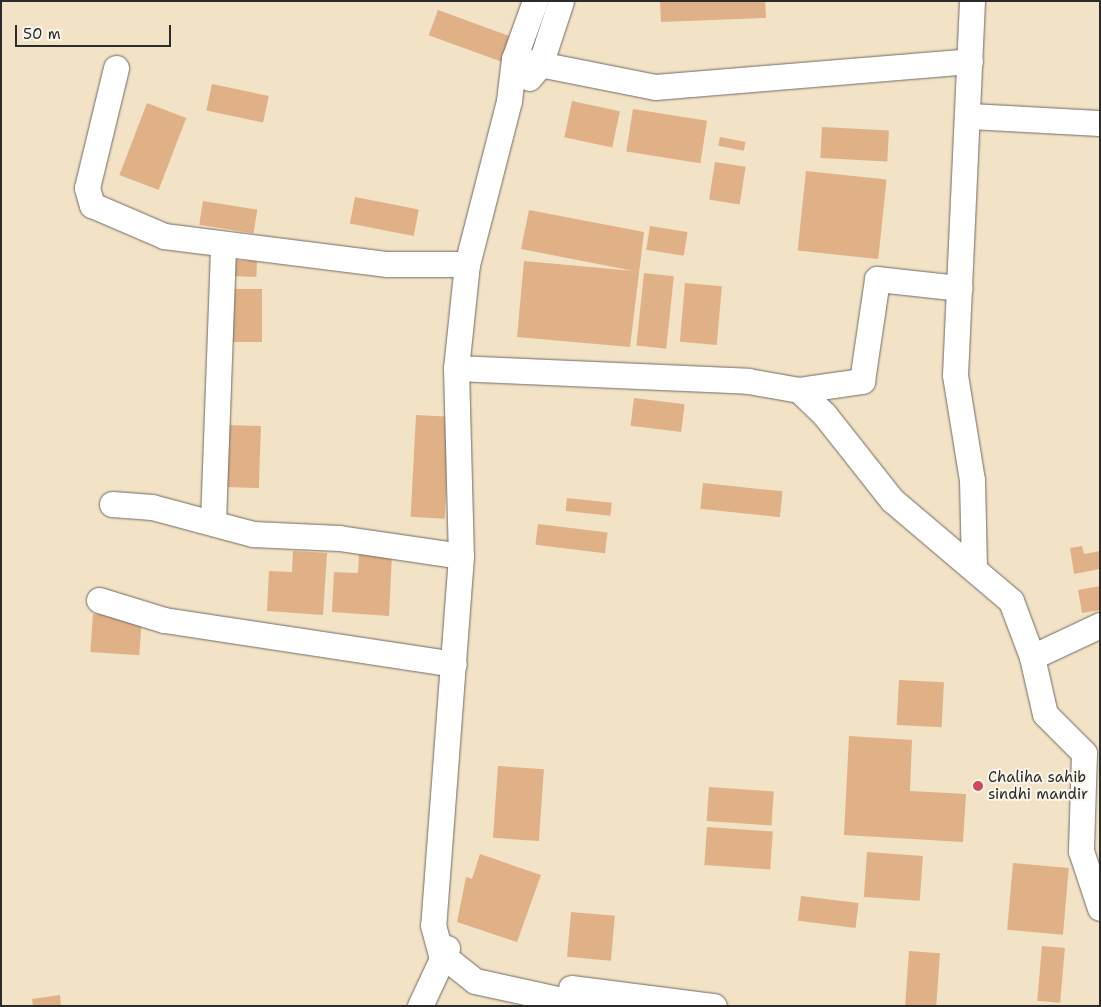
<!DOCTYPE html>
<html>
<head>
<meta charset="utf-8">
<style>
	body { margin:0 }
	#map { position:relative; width:1101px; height:1007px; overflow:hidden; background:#f2e2c6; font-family:"Shantell Sans",sans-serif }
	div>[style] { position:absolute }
	.building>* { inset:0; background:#e0b186; transform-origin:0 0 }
	.roads { filter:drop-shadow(0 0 1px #716b61) drop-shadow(0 0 1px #716b61) }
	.minor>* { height:25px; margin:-12.5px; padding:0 12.5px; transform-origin:12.5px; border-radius:12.5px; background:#fff }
	.dots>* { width:14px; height:14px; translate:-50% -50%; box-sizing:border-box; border:2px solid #fbf7ec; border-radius:50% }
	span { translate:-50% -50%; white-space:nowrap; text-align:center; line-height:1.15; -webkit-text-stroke:4px #fbf7ec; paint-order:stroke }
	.poi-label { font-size:15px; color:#2b2b2b }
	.left { translate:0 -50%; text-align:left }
	.frame { position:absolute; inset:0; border:2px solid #2b2b2b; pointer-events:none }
	.scale { position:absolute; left:15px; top:25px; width:156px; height:22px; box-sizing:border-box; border:2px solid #2b2b2b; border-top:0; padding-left:6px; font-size:15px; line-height:18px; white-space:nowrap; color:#2b2b2b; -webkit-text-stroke:4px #fbf7ec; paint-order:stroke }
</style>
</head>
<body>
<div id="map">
	<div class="building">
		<div style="clip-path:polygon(660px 1px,765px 1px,766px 18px,661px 22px)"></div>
		<div style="left:438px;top:10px;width:84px;height:27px;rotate:20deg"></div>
		<div style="left:212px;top:84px;width:58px;height:27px;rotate:12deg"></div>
		<div style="left:572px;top:101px;width:49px;height:37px;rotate:12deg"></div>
		<div style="left:147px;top:103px;width:42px;height:77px;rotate:21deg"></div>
		<div style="left:633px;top:109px;width:75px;height:43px;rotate:9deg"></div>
		<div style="left:822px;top:127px;width:67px;height:31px;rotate:3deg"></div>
		<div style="left:720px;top:137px;width:26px;height:9px;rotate:11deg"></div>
		<div style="left:715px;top:162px;width:31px;height:38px;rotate:9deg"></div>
		<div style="left:806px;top:171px;width:81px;height:80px;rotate:6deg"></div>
		<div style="left:355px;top:197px;width:65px;height:27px;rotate:11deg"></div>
		<div style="left:203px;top:201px;width:55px;height:24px;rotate:9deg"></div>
		<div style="clip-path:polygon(529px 210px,644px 232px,630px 347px,517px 337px,524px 261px,634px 271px,521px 249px)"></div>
		<div style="left:650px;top:226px;width:38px;height:24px;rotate:9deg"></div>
		<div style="left:230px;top:260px;width:27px;height:16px;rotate:2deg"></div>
		<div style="left:644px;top:273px;width:30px;height:73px;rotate:6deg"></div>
		<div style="left:685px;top:283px;width:37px;height:59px;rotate:5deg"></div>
		<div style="left:262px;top:289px;width:53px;height:34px;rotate:90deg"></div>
		<div style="left:634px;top:398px;width:51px;height:28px;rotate:7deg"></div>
		<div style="left:416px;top:415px;width:34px;height:102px;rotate:3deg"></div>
		<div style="left:229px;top:425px;width:32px;height:62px;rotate:2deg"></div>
		<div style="left:703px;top:483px;width:80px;height:26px;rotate:6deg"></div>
		<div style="left:567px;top:498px;width:45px;height:13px;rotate:6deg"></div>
		<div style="left:538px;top:524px;width:70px;height:21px;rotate:7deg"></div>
		<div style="clip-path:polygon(1082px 546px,1084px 554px,1100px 551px,1100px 569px,1074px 574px,1070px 548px)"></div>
		<div style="clip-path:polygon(293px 551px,327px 553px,323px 615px,267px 611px,269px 571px,292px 572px)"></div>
		<div style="clip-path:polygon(359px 551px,392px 554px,389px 616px,332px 612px,334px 572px,358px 573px)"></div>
		<div style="clip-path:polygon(1100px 586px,1100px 610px,1082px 613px,1078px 590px)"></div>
		<div style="left:93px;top:614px;width:49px;height:38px;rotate:4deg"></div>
		<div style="left:899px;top:680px;width:45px;height:45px;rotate:3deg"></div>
		<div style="clip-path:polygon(849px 736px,912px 740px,910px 791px,966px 794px,963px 842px,844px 835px)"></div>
		<div style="left:498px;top:766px;width:46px;height:72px;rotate:4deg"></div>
		<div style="left:709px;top:787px;width:65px;height:34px;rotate:4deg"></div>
		<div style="left:707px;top:827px;width:66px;height:38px;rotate:4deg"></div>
		<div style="left:867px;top:852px;width:56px;height:45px;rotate:4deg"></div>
		<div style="clip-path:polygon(480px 854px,541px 875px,517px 942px,457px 922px,466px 877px,472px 879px)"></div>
		<div style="left:1013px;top:863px;width:56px;height:67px;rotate:5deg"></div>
		<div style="left:801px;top:896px;width:58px;height:25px;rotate:7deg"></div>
		<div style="left:571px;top:912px;width:44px;height:45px;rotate:5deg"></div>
		<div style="left:1042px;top:946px;width:23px;height:55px;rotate:5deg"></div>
		<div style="left:909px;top:951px;width:31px;height:55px;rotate:4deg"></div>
		<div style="clip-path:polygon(60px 995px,61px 1006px,33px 1006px,32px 999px)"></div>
	</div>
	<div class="roads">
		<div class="minor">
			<div style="left:535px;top:1px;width:62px;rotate:109.9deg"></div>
			<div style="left:514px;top:59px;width:42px;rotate:96.8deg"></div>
			<div style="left:509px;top:101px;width:168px;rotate:104.4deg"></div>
			<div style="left:467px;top:264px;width:105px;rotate:96deg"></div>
			<div style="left:456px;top:368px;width:188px;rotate:88.5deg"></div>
			<div style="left:461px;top:556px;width:370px;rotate:94.3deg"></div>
			<div style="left:433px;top:925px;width:30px;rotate:75deg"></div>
			<div style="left:441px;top:954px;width:43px;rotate:38.5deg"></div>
			<div style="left:475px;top:981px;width:118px;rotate:12.3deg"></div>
			<div style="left:972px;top:1px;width:374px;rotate:92.6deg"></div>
			<div style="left:955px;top:375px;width:106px;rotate:80.8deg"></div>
			<div style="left:972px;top:480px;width:89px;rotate:88.7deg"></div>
			<div style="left:514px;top:59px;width:144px;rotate:11.2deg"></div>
			<div style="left:655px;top:87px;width:316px;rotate:-4.7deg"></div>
			<div style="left:116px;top:68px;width:123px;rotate:103.6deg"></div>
			<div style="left:87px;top:188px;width:18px;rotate:74deg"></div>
			<div style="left:92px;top:205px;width:78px;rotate:23.3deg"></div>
			<div style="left:164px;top:236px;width:225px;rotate:7.2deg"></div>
			<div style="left:387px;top:264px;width:80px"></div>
			<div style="left:529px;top:78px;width:17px;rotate:-50deg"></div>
			<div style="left:540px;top:65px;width:67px;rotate:-71.8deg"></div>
			<div style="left:969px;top:116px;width:131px;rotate:3.1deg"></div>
			<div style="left:456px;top:368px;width:292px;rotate:2.5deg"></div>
			<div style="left:748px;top:381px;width:52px;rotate:10deg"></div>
			<div style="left:799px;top:390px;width:35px;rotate:44deg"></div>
			<div style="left:824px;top:414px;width:110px;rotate:51.7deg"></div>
			<div style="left:892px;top:500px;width:156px;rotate:40.3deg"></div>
			<div style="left:1011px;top:601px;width:60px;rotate:69.4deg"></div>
			<div style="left:1032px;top:657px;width:58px;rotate:77.2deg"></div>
			<div style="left:1045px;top:714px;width:55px;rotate:45deg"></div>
			<div style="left:799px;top:390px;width:64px;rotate:-8.1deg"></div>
			<div style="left:862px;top:381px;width:103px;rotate:-81.6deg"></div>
			<div style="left:877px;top:279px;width:83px;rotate:6.2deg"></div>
			<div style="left:112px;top:504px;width:40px;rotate:4.3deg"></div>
			<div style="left:152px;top:507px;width:105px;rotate:15deg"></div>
			<div style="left:253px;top:534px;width:86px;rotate:2.7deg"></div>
			<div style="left:339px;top:538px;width:123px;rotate:8.4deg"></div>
			<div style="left:213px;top:522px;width:277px;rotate:-87.9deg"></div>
			<div style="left:99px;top:600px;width:68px;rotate:17.1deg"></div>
			<div style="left:164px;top:620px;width:293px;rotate:8.6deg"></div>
			<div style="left:1032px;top:657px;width:75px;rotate:-25.2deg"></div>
			<div style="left:1084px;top:753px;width:98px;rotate:91.8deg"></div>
			<div style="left:1081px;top:851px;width:60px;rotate:71.6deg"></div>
			<div style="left:571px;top:988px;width:144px;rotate:7.2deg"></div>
			<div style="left:420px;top:1006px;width:64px;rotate:-65deg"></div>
		</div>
	</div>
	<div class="dots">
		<div style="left:978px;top:786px;background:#d1495b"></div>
	</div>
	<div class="poi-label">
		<span class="left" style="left:988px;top:786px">Chaliha sahib<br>sindhi mandir</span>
	</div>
	<div class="frame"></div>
	<div class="scale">50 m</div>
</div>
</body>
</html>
